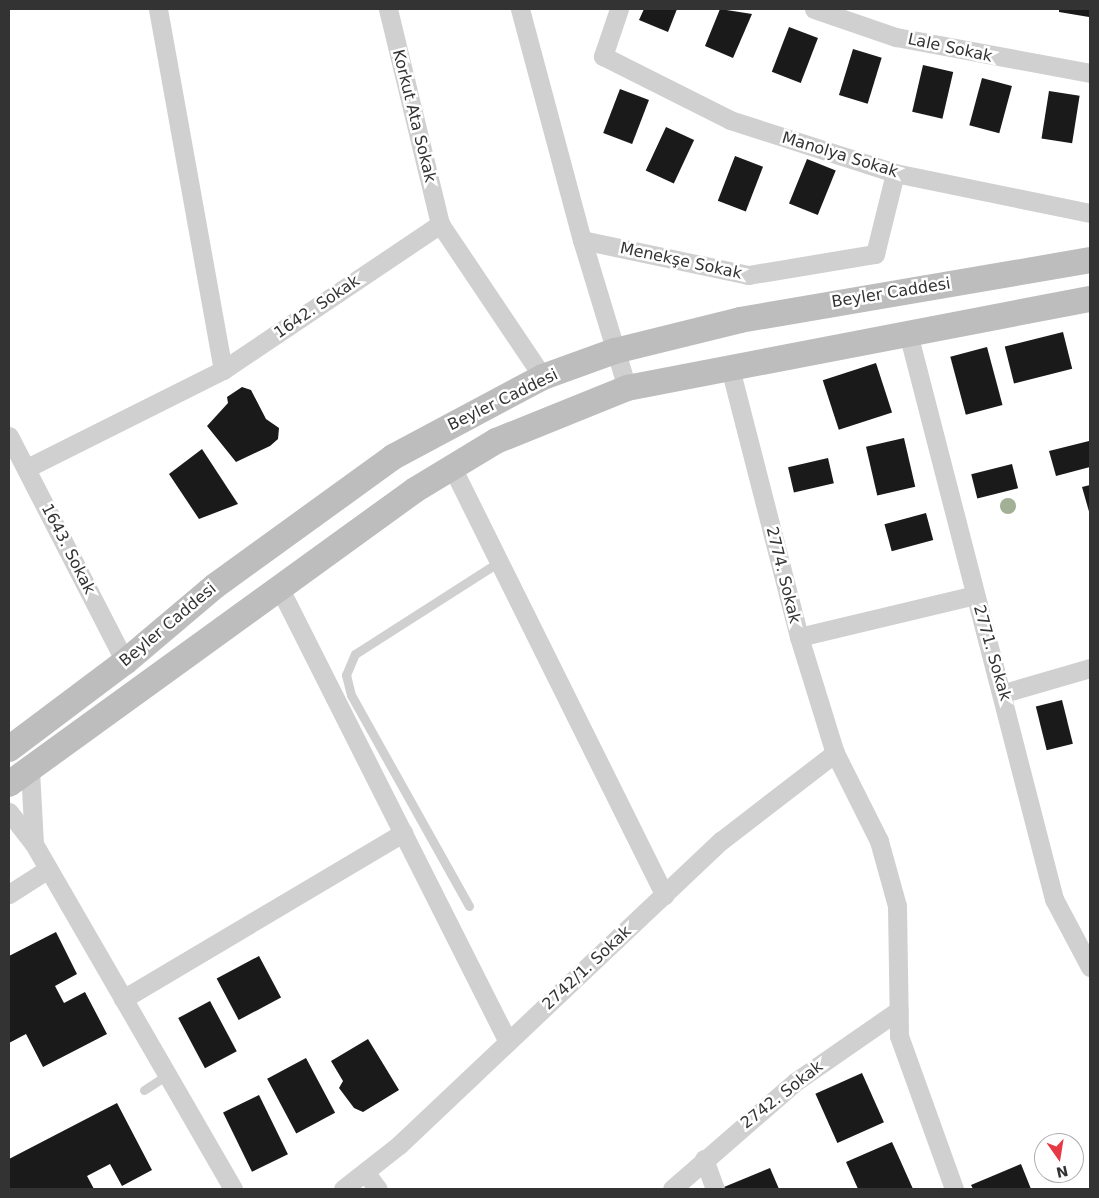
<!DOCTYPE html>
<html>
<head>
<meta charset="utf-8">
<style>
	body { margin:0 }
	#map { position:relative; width:1099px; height:1198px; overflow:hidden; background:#fff; font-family:"DejaVu Sans",sans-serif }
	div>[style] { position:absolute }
	.building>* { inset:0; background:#1a1a1a; transform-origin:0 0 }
	.service>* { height:9px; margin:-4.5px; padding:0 4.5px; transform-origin:4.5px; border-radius:4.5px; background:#d0d0d0 }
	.minor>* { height:19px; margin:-9.5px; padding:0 9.5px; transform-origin:9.5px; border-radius:9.5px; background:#d0d0d0 }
	.secondary>* { height:26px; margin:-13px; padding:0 13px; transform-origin:13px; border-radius:13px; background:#bdbdbd }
	.trees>* { width:16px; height:16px; margin:-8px; border-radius:50%; background:#a2b095 }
	span { translate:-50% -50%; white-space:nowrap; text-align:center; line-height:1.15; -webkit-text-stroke:5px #fff; paint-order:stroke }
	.street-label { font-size:16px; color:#333 }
	.frame { position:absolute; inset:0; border:10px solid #333; pointer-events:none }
	.north { position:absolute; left:1034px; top:1133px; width:50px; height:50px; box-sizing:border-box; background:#fff; border:1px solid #adadad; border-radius:50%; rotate:167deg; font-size:14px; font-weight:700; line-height:20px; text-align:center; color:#333 }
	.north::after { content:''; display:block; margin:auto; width:18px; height:22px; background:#e63946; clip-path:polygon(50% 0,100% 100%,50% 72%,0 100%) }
</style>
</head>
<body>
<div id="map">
	<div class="building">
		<div style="clip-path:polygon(644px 9px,677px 9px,668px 32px,639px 20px)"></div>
		<div style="clip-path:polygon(720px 9px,752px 14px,733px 58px,705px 46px)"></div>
		<div style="clip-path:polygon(1059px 9px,1090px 9px,1089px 17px,1059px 12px)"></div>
		<div style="left:789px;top:27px;width:31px;height:48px;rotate:21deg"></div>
		<div style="left:853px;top:49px;width:30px;height:48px;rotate:17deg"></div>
		<div style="left:923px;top:65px;width:31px;height:48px;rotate:13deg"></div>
		<div style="left:982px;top:78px;width:31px;height:49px;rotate:15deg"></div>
		<div style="left:620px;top:89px;width:31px;height:47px;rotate:21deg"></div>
		<div style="left:1049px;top:91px;width:31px;height:48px;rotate:9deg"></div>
		<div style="left:666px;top:127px;width:31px;height:48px;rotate:25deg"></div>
		<div style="left:735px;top:156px;width:30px;height:48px;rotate:21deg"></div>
		<div style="left:807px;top:159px;width:31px;height:48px;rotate:22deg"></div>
		<div style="left:1063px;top:332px;width:38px;height:60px;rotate:76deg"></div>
		<div style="left:987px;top:347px;width:60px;height:38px;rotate:75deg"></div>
		<div style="left:876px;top:363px;width:52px;height:56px;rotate:72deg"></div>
		<div style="clip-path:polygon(242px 387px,251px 390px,266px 419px,279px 428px,278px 439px,270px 446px,236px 462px,207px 426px,228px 403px,227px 397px)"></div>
		<div style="left:904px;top:438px;width:50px;height:39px;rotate:77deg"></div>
		<div style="clip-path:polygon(1089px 441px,1090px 467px,1056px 476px,1049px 451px)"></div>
		<div style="clip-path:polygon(202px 449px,238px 504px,199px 519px,169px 474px)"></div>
		<div style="left:828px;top:458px;width:26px;height:41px;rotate:77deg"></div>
		<div style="left:1012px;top:464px;width:25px;height:42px;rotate:76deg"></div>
		<div style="clip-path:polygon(1090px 485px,1090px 515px,1082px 487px)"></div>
		<div style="left:926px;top:513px;width:28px;height:43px;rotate:75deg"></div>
		<div style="left:1062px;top:700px;width:45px;height:27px;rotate:76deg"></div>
		<div style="clip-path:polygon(56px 932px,77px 974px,55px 986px,64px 1003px,85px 992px,107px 1034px,43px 1067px,26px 1034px,9px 1043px,9px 956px)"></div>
		<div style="left:259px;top:956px;width:47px;height:48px;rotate:62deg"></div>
		<div style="left:210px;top:1001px;width:57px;height:36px;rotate:62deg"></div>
		<div style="clip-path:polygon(368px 1039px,399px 1090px,363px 1112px,354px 1108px,339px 1088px,343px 1081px,331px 1061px)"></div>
		<div style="left:306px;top:1058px;width:62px;height:44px;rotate:62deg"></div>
		<div style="left:862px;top:1073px;width:54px;height:51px;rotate:66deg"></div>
		<div style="left:259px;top:1095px;width:66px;height:40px;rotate:64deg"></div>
		<div style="clip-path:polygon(117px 1103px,152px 1170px,122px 1186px,110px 1164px,87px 1176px,94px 1189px,9px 1189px,9px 1159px)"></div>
		<div style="clip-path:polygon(892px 1142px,913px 1189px,858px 1189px,846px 1162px)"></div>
		<div style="clip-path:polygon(1021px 1164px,1031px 1189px,973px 1189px,971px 1185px)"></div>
		<div style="clip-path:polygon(770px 1168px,779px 1189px,725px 1189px,724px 1187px)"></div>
	</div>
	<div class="service">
		<div style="left:469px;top:906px;width:242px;rotate:-119.2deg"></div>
		<div style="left:351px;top:695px;width:21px;rotate:-104deg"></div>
		<div style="left:346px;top:675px;width:23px;rotate:-67deg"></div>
		<div style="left:355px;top:654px;width:171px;rotate:-32.6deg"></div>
		<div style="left:144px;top:1090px;width:27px;rotate:-33deg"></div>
	</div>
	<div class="minor">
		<div style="left:158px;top:9px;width:367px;rotate:79.8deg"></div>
		<div style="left:388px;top:9px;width:221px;rotate:76.4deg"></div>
		<div style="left:520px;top:9px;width:239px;rotate:75deg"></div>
		<div style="left:582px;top:240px;width:155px;rotate:73.1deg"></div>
		<div style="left:619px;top:9px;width:50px;rotate:108.8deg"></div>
		<div style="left:603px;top:56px;width:142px;rotate:26.7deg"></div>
		<div style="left:730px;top:120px;width:173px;rotate:17.8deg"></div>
		<div style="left:895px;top:173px;width:199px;rotate:11.6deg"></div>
		<div style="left:814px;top:9px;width:87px;rotate:18.9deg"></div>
		<div style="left:896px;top:37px;width:197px;rotate:10.5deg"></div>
		<div style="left:582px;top:240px;width:170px;rotate:11.9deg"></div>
		<div style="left:748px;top:275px;width:129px;rotate:-9.4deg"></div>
		<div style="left:875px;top:254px;width:83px;rotate:-76.1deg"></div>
		<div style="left:908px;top:333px;width:585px;rotate:75.54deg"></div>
		<div style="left:1054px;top:899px;width:77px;rotate:62.1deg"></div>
		<div style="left:730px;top:368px;width:278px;rotate:75.6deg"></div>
		<div style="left:799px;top:637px;width:121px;rotate:72.8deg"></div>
		<div style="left:835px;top:753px;width:98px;rotate:63.4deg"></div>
		<div style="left:879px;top:841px;width:67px;rotate:74.5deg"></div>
		<div style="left:897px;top:906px;width:130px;rotate:89.1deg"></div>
		<div style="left:899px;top:1036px;width:163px;rotate:70.2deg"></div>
		<div style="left:9px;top:436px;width:254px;rotate:62.8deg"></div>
		<div style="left:452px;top:467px;width:478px;rotate:63.6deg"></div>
		<div style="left:27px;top:468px;width:219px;rotate:-26.6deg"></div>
		<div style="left:223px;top:370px;width:262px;rotate:-33.9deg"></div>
		<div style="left:440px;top:224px;width:184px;rotate:56.1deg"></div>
		<div style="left:279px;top:587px;width:509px;rotate:63.28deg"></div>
		<div style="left:799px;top:637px;width:181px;rotate:-13.4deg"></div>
		<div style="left:1004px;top:693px;width:90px;rotate:-16.2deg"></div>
		<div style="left:30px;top:770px;width:74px;rotate:86.9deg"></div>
		<div style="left:34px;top:844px;width:398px;rotate:60deg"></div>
		<div style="left:9px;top:812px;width:41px;rotate:52deg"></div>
		<div style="left:9px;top:894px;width:46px;rotate:-32.7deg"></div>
		<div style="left:123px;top:999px;width:326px;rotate:-30.7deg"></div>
		<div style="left:704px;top:1159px;width:32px;rotate:70deg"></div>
		<div style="left:365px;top:1172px;width:21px;rotate:53deg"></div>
		<div style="left:343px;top:1189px;width:71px;rotate:-38.2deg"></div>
		<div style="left:399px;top:1145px;width:444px;rotate:-43.4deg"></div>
		<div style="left:722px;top:840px;width:143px;rotate:-37.6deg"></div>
		<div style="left:672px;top:1189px;width:163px;rotate:-41deg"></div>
		<div style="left:795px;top:1082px;width:126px;rotate:-34.7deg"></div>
	</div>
	<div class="secondary">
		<div style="left:9px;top:749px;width:145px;rotate:-36.9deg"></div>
		<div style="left:125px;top:662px;width:118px;rotate:-40.2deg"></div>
		<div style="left:215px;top:586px;width:220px;rotate:-35.9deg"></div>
		<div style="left:393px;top:457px;width:170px;rotate:-28.1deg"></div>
		<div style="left:543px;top:377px;width:77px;rotate:-19.9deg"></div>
		<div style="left:615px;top:351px;width:129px;rotate:-13.9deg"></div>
		<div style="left:740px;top:320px;width:355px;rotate:-9.7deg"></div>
		<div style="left:9px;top:784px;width:501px;rotate:-35.91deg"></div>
		<div style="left:415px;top:490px;width:95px;rotate:-31.2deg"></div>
		<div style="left:496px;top:441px;width:141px;rotate:-22deg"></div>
		<div style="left:627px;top:388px;width:471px;rotate:-10.9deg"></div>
	</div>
	<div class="trees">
		<div style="left:1008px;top:506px"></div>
	</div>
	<div class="street-label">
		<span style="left:950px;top:48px;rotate:12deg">Lale Sokak</span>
		<span style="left:414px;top:116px;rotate:76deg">Korkut Ata Sokak</span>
		<span style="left:840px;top:155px;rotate:17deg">Manolya Sokak</span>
		<span style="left:681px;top:261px;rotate:12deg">Menekşe Sokak</span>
		<span style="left:891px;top:293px;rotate:-9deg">Beyler Caddesi</span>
		<span style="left:317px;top:307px;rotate:-34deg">1642. Sokak</span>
		<span style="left:503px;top:400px;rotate:-26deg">Beyler Caddesi</span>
		<span style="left:68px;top:549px;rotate:63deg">1643. Sokak</span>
		<span style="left:783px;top:575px;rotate:76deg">2774. Sokak</span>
		<span style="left:168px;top:625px;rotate:-40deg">Beyler Caddesi</span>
		<span style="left:992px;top:653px;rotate:74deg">2771. Sokak</span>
		<span style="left:587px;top:968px;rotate:-43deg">2742/1. Sokak</span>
		<span style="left:782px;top:1095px;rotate:-38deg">2742. Sokak</span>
	</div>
	<div class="frame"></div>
	<div class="north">N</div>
</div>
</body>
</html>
